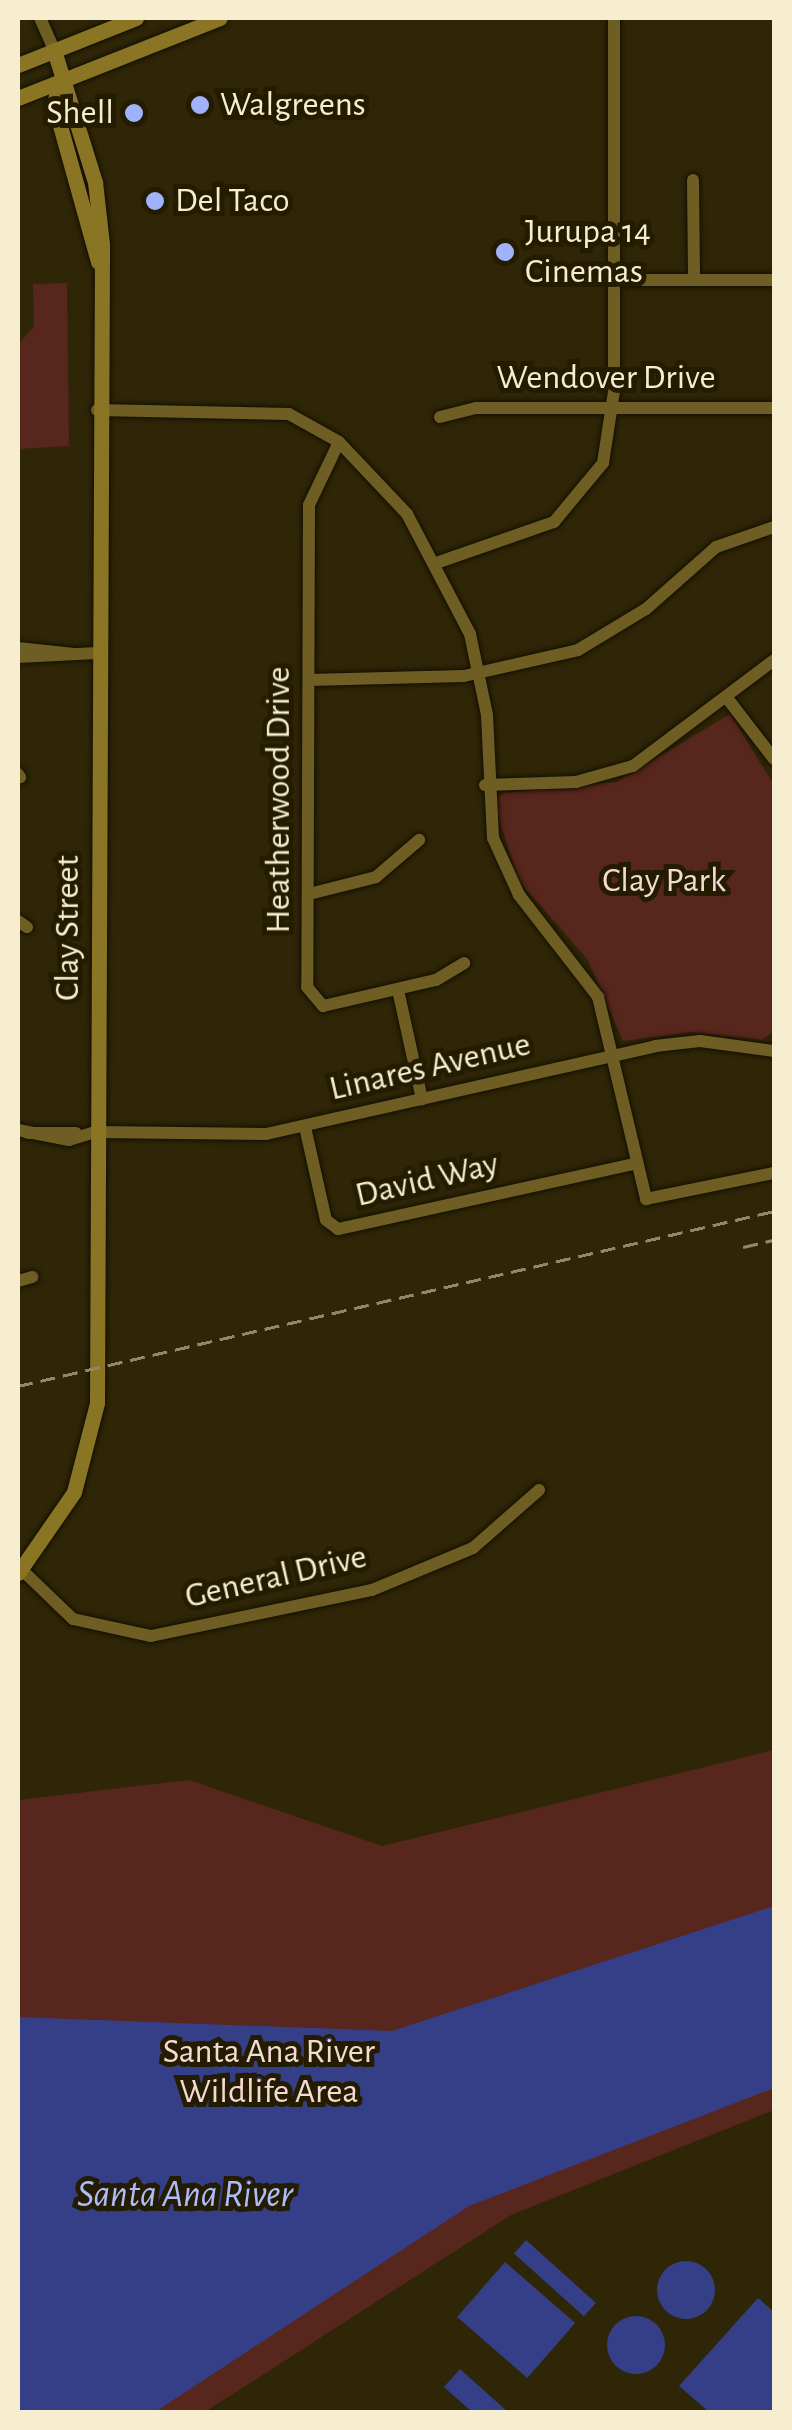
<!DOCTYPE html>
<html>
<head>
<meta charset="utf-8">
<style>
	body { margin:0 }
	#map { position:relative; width:792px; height:2430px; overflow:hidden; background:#2e2606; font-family:"Alegreya Sans",sans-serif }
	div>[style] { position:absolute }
	.green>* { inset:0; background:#57261c }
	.water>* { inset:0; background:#353f88; transform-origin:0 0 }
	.round { border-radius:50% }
	.roads { filter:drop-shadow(0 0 2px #140f01) drop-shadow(0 0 2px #140f01) }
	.minor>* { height:12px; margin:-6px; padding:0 6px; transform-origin:6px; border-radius:6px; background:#6e5e23 }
	.major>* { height:15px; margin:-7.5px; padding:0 7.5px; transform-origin:7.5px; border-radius:7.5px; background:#8a7525 }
	.rail>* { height:2.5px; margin-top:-1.25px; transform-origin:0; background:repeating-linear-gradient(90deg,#91886a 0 15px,transparent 0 23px) }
	.dots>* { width:28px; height:28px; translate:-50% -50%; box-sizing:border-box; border:5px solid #241c00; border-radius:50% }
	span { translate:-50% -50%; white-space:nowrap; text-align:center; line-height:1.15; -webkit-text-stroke:10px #241c00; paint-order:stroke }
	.poi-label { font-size:35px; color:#f7eed1 }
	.left { translate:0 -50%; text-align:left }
	.right { translate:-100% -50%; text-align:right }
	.street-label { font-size:35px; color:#f7eed1 }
	.park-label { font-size:35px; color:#f4dad4 }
	.water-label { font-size:38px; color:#adbcfa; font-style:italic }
	.frame { position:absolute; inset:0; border:20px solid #f7eed1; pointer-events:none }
</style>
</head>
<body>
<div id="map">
	<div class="green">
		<div style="clip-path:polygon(67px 283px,69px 446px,18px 449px,18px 345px,34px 326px,33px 284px)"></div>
		<div style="clip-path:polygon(730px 714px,774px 785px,774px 1030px,762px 1040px,691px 1032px,623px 1041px,588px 960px,518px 880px,494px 802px,503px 793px,617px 782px)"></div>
		<div style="clip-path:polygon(774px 1750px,774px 2110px,511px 2215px,205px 2412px,18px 2412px,18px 1800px,189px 1780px,382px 1846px)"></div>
	</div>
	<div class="water">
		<div style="clip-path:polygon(774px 1906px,774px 2088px,469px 2206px,155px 2412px,18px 2412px,18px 2017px,392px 2031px)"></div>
		<div style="left:526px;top:2240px;width:94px;height:18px;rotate:42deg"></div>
		<div class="round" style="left:657px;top:2261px;width:58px;height:58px"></div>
		<div style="left:505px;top:2262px;width:93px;height:73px;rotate:41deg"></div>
		<div style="clip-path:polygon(758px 2298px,774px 2312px,774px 2412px,709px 2412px,679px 2386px)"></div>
		<div class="round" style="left:607px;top:2316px;width:58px;height:58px"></div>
		<div style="clip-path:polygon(460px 2369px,508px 2412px,472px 2412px,444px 2387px)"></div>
	</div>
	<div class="roads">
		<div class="minor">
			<div style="left:40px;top:18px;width:35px;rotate:66deg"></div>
			<div style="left:693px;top:180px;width:100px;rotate:89.4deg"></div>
			<div style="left:613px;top:280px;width:161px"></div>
			<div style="left:97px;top:410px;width:192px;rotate:1.2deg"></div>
			<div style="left:289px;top:414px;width:57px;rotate:29.2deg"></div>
			<div style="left:339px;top:442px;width:99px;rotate:46.6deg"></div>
			<div style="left:407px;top:514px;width:136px;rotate:62.3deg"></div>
			<div style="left:470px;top:634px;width:83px;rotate:78.1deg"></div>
			<div style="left:487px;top:715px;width:123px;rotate:87.2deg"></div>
			<div style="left:493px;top:838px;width:63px;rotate:65.5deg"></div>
			<div style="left:519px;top:895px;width:129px;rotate:52.2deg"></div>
			<div style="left:598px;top:997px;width:208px;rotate:76.6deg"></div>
			<div style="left:646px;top:1199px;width:131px;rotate:-11.5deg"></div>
			<div style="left:440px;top:417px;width:37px;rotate:-14deg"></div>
			<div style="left:476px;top:408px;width:298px"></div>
			<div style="left:339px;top:442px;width:70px;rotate:115.5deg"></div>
			<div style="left:309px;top:505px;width:482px;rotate:90.2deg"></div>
			<div style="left:307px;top:987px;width:25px;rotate:50deg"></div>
			<div style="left:323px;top:1006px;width:116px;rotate:-13deg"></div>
			<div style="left:436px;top:980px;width:33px;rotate:-31deg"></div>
			<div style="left:439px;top:562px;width:122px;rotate:-19.2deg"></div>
			<div style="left:554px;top:522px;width:77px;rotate:-50.3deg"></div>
			<div style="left:603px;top:463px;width:73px;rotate:-81.3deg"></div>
			<div style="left:614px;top:391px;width:373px;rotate:-90deg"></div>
			<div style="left:18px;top:648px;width:56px;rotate:6.1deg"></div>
			<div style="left:18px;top:657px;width:79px;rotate:-2.9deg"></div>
			<div style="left:309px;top:680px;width:155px;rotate:-1.5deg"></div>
			<div style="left:464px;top:676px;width:117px;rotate:-12.8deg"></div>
			<div style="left:578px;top:650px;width:79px;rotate:-31.1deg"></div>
			<div style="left:646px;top:609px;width:94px;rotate:-41.5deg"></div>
			<div style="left:716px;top:547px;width:61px;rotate:-19deg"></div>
			<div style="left:727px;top:698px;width:77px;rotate:52.4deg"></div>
			<div style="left:18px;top:774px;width:4px;rotate:56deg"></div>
			<div style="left:485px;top:785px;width:91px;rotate:-1.9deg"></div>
			<div style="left:576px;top:782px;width:59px;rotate:-15.7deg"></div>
			<div style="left:633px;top:766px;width:176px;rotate:-36.9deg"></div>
			<div style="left:309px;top:894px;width:69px;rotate:-14.2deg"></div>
			<div style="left:376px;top:877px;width:57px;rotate:-40.7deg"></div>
			<div style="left:18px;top:921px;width:11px;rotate:34deg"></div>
			<div style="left:398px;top:990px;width:112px;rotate:77.6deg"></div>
			<div style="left:305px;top:1127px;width:95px;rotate:77.3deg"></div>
			<div style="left:326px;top:1220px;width:15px;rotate:37deg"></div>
			<div style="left:338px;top:1229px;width:306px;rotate:-12.4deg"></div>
			<div style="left:18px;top:1130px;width:52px;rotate:11.1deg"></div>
			<div style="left:69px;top:1140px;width:28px;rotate:-17deg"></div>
			<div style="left:96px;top:1132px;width:170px;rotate:0.7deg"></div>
			<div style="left:266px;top:1134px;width:399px;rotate:-12.7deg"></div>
			<div style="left:655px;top:1046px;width:45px;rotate:-6.3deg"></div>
			<div style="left:700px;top:1041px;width:75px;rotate:7.7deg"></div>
			<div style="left:28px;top:1133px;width:48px"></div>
			<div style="left:18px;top:1281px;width:15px;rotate:-16deg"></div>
			<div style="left:22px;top:1570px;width:71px;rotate:43.9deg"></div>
			<div style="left:73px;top:1619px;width:80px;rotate:12.3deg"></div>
			<div style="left:151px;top:1636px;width:226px;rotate:-11.8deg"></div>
			<div style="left:372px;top:1590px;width:109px;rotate:-22.6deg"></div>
			<div style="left:473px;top:1548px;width:88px;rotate:-41.3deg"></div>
		</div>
		<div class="major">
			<div style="left:18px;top:65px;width:127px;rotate:-21.7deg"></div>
			<div style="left:60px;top:81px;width:24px;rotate:105deg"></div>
			<div style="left:54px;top:104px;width:164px;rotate:74.4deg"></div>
			<div style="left:18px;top:98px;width:217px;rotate:-21.6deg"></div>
			<div style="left:18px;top:1573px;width:98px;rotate:-55.3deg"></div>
			<div style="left:74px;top:1492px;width:92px;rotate:-75.5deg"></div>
			<div style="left:97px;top:1403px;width:1159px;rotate:-89.75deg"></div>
			<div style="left:102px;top:244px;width:62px;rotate:-96.4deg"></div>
			<div style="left:95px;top:182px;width:138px;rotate:-107.3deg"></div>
		</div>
	</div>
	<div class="rail">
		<div style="left:743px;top:1247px;width:32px;rotate:-13deg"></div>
		<div style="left:18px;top:1386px;width:776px;rotate:-13.03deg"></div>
	</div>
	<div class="dots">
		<div style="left:200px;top:105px;background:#a1b2fd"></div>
		<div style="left:134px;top:113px;background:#a1b2fd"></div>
		<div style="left:155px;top:201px;background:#a1b2fd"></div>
		<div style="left:505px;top:252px;background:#a1b2fd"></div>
	</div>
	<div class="poi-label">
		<span class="left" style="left:220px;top:105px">Walgreens</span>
		<span class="right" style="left:114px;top:113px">Shell</span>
		<span class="left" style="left:175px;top:201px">Del Taco</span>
		<span class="left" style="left:525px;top:252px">Jurupa 14<br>Cinemas</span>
	</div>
	<div class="street-label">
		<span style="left:606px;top:378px">Wendover Drive</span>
		<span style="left:279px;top:800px;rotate:-90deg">Heatherwood Drive</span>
		<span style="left:68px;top:928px;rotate:-90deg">Clay Street</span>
		<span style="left:430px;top:1067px;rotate:-13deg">Linares Avenue</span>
		<span style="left:427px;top:1180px;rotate:-13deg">David Way</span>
		<span style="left:276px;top:1577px;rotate:-13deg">General Drive</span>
	</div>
	<div class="park-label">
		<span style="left:664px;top:881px">Clay Park</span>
		<span style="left:269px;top:2072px">Santa Ana River<br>Wildlife Area</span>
	</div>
	<div class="water-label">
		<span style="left:185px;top:2196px">Santa Ana River</span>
	</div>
	<div class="frame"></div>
</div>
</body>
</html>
